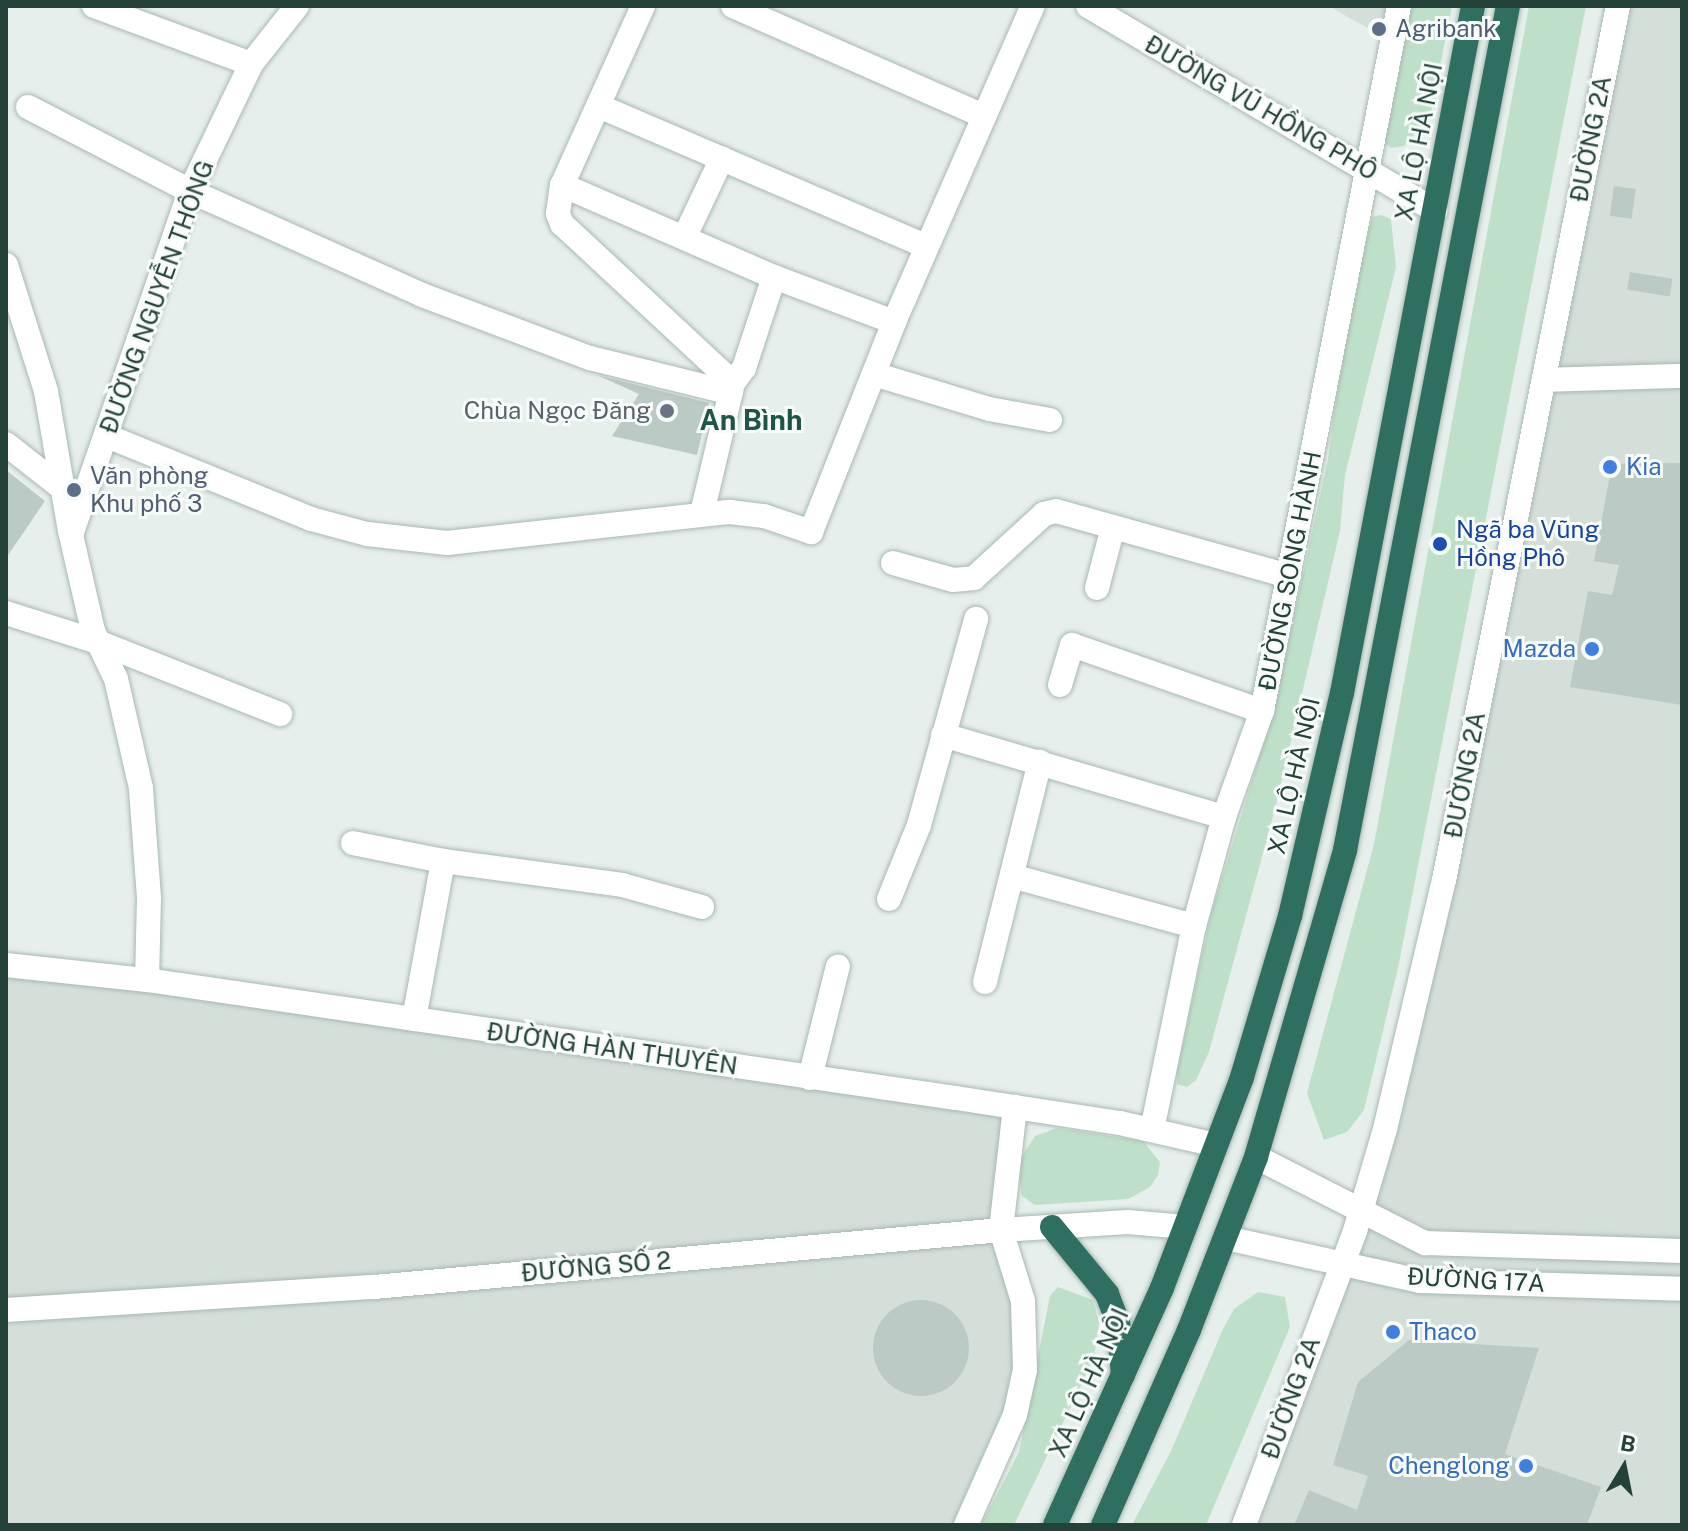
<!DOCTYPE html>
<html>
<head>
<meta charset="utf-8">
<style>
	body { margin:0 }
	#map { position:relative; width:1688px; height:1531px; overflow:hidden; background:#e6efeb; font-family:"Public Sans",sans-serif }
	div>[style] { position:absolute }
	.built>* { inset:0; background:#d4dfda }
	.green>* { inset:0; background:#bfe0c8 }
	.building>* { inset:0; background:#bbcac4; transform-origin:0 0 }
	.round { border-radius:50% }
	.roads { filter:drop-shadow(0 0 2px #a8b8b2) drop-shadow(0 0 2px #a8b8b2) }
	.minor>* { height:24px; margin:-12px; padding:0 12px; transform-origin:12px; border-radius:12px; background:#fff }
	.highway>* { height:24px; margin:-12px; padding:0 12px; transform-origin:12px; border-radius:12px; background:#2f6f62 }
	.dots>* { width:22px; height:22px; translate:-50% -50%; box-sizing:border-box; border:4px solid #f7fbf9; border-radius:50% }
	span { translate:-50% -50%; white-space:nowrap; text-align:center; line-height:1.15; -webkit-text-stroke:6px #f7fbf9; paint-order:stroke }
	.service-label { font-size:24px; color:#4e5e75 }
	.left { translate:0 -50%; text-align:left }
	.street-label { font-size:24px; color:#24423a }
	.worship-label { font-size:24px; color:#5b616d }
	.right { translate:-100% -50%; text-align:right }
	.shop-label { font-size:24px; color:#366cbe }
	.transit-label { font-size:24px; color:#164399 }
	.quarter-label { font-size:28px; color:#1f5548; font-weight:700 }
	.frame { position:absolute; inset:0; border:8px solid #24423a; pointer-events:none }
	.north { position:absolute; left:1584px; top:1427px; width:80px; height:80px; -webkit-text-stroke:6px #f7fbf9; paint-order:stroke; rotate:10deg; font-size:22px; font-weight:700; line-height:32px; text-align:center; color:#24423a }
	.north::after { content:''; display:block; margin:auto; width:28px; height:36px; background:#24423a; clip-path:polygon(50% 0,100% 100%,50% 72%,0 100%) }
</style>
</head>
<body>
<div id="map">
	<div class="built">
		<div style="clip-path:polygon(1329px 6px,1392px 6px,1387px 38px,1353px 20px)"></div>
		<div style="clip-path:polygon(1629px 6px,1682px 6px,1682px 1525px,1256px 1525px,1367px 1233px,1397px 1132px,1454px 889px)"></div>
		<div style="clip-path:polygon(6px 977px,147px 991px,1007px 1118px,1020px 1329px,1009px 1413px,958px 1525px,6px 1525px)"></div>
	</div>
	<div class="green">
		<div style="clip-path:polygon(1403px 6px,1452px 6px,1430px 117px,1404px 146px,1391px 148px,1380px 140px)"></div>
		<div style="clip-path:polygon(1529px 6px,1586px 6px,1398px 968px,1364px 1110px,1347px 1132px,1324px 1140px,1307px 1093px,1374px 844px)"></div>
		<div style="clip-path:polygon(1381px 215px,1391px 219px,1396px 267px,1345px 475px,1340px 531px,1275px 809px,1209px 1052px,1196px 1080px,1187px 1087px,1177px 1084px,1177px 1070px,1211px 914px,1273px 713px,1328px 459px,1343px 348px,1367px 237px,1372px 217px)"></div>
		<div style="clip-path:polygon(1057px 1128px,1143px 1141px,1160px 1162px,1158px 1175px,1150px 1187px,1128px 1199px,1035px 1205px,1022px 1196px,1017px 1164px,1035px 1136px)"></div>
		<div style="clip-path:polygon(1058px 1287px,1093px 1300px,1099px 1323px,1094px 1358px,1014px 1525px,981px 1525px,1019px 1452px,1050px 1296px)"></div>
		<div style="clip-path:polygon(1258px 1292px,1285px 1297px,1290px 1327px,1206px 1525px,1132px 1525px,1171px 1451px,1223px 1329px,1234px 1309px)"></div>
	</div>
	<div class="building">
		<div style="left:1614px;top:186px;width:22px;height:30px;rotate:8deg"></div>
		<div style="left:1630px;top:272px;width:43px;height:18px;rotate:9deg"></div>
		<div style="clip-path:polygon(597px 375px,709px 403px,697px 455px,612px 436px,639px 394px)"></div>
		<div style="clip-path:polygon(1682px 463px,1682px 705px,1570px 687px,1588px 591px,1612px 595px,1619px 565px,1594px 561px,1612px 464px)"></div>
		<div style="clip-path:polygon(6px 470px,45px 501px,6px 558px)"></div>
		<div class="round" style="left:873px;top:1300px;width:96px;height:96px"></div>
		<div style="clip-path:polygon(1409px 1340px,1539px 1348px,1505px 1454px,1601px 1487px,1587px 1525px,1294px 1525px,1309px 1490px,1357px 1510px,1368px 1476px,1333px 1465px,1358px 1382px)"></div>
	</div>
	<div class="roads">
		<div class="minor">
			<div style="left:94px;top:6px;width:167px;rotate:20.3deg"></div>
			<div style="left:643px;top:6px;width:196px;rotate:114.3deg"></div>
			<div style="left:562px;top:185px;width:29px;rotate:98deg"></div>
			<div style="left:558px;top:214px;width:11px;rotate:68deg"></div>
			<div style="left:562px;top:224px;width:233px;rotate:42.9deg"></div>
			<div style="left:733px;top:383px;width:134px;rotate:103.4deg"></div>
			<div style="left:733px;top:6px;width:274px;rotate:23.7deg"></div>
			<div style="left:1088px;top:6px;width:403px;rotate:30.5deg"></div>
			<div style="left:28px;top:107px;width:182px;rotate:27.4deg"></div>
			<div style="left:190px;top:191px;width:254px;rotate:24.1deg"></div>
			<div style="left:422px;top:295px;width:179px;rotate:20.6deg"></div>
			<div style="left:590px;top:358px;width:145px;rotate:13.9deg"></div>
			<div style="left:601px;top:107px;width:353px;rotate:23.2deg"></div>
			<div style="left:562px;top:185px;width:231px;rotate:23.5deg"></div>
			<div style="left:774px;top:277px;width:128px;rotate:20.6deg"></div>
			<div style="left:685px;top:236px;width:86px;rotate:-64.6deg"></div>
			<div style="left:6px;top:265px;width:132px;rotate:72.4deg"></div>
			<div style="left:46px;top:391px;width:143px;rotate:80.3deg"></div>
			<div style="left:874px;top:374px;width:120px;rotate:16.9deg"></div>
			<div style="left:989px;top:409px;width:62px;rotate:10.2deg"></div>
			<div style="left:1544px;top:380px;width:138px;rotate:-1.7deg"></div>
			<div style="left:733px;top:383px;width:19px;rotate:-54deg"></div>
			<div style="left:744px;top:368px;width:96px;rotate:-71.8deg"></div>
			<div style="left:107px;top:436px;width:220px;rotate:22.1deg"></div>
			<div style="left:311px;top:519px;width:58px;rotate:15deg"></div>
			<div style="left:367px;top:534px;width:81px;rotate:6.4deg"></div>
			<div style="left:447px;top:543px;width:285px;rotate:-6.3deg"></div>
			<div style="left:730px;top:512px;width:34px;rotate:7deg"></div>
			<div style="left:764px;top:516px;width:50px;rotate:18.8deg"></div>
			<div style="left:811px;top:532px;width:226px;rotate:-68.4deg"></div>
			<div style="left:894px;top:322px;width:345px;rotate:-66.3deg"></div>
			<div style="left:6px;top:444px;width:71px;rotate:38.2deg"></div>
			<div style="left:893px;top:563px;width:62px;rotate:15.8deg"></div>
			<div style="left:953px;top:580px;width:21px;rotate:-5deg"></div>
			<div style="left:974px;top:578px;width:95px;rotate:-42.4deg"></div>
			<div style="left:1044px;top:514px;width:12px;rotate:-14deg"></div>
			<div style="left:1056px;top:511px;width:242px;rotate:15.6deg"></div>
			<div style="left:1097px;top:588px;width:63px;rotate:-75.3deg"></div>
			<div style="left:6px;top:613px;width:96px;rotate:17.5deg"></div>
			<div style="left:98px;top:642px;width:196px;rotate:21.6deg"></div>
			<div style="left:1060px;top:685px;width:42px;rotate:-73.3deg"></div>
			<div style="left:1072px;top:645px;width:201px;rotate:19.2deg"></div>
			<div style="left:943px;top:735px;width:293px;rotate:16.3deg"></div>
			<div style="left:353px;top:843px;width:92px;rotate:11.3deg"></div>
			<div style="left:1012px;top:876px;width:189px;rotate:15.4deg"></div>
			<div style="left:889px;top:899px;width:80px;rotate:-67.9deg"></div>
			<div style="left:919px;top:825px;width:214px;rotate:-74.5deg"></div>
			<div style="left:6px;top:965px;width:142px;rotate:6.1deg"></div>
			<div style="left:147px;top:980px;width:818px;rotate:8.3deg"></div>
			<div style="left:956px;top:1098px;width:166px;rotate:8.7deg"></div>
			<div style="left:1120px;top:1123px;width:98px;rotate:12.9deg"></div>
			<div style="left:147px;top:980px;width:82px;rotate:-88.6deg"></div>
			<div style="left:149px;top:898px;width:110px;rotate:-94.2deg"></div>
			<div style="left:141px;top:788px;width:112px;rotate:-102.9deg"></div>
			<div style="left:116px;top:679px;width:53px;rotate:-115.6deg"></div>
			<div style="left:93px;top:631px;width:98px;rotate:-102.9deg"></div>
			<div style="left:71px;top:535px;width:364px;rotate:-70.9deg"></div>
			<div style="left:190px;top:191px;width:141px;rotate:-64.3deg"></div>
			<div style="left:251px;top:64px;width:74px;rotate:-51.6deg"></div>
			<div style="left:985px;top:982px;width:227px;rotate:-76deg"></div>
			<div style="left:414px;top:1019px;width:161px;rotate:-79.6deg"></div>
			<div style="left:443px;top:861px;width:181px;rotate:7.6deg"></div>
			<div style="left:622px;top:885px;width:83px;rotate:15.4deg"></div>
			<div style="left:810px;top:1078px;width:115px;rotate:-76deg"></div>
			<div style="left:1152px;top:1130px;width:208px;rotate:-78.4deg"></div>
			<div style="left:1194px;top:926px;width:113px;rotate:-74.6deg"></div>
			<div style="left:1224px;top:817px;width:113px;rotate:-70.3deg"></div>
			<div style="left:1262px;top:711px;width:718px;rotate:-79deg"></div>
			<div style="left:1256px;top:1157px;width:190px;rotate:27deg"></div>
			<div style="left:1425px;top:1243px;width:257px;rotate:1.8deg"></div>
			<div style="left:1226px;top:1238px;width:199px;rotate:12.5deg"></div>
			<div style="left:1420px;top:1281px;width:262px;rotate:1.7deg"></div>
			<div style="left:6px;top:1310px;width:369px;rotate:-3.6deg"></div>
			<div style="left:374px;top:1287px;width:630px;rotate:-5.19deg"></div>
			<div style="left:1001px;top:1230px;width:127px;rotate:-3.6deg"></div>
			<div style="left:1128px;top:1222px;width:57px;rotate:5deg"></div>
			<div style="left:966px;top:1525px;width:120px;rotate:-66deg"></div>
			<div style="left:1015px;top:1415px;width:46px;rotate:-77.5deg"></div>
			<div style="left:1025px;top:1370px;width:69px;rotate:-91.7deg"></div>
			<div style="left:1023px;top:1301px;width:74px;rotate:-107.2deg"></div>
			<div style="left:1001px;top:1230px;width:124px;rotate:-83.5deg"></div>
			<div style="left:1244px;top:1525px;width:314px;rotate:-69.3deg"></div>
			<div style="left:1355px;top:1231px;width:106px;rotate:-73.6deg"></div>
			<div style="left:1385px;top:1129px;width:256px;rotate:-76.7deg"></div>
			<div style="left:1444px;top:880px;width:891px;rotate:-78.74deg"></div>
		</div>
		<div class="highway">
			<div style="left:1052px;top:1227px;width:87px;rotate:50.6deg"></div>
			<div style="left:1107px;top:1294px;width:30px;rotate:69deg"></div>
			<div style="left:1118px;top:1322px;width:53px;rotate:84.6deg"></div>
			<div style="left:1055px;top:1525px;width:260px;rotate:-65.7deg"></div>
			<div style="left:1162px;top:1288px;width:226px;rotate:-69.2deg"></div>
			<div style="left:1242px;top:1077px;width:168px;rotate:-73.4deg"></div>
			<div style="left:1290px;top:916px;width:229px;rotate:-76.9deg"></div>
			<div style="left:1342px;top:693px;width:699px;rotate:-79.2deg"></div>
			<div style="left:1103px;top:1525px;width:213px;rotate:-66.2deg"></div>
			<div style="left:1189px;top:1330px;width:186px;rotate:-68.8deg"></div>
			<div style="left:1256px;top:1157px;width:320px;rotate:-73.8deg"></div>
			<div style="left:1345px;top:850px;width:860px;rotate:-79.07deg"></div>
		</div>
	</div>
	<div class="dots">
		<div style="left:1379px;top:29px;background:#5c6f8a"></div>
		<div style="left:667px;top:411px;background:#6b7280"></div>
		<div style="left:1610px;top:467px;background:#3f7fe0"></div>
		<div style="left:74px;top:490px;background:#5c6f8a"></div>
		<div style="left:1440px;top:544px;background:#1a4fb4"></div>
		<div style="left:1592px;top:649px;background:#3f7fe0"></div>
		<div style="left:1393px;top:1332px;background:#3f7fe0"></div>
		<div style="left:1526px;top:1466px;background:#3f7fe0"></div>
	</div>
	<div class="service-label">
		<span class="left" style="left:1395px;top:29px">Agribank</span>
		<span class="left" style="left:90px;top:490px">Văn phòng<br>Khu phố 3</span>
	</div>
	<div class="street-label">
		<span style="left:1261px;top:108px;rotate:30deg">ĐƯỜNG VŨ HỒNG PHÔ</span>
		<span style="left:1591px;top:139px;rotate:-79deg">ĐƯỜNG 2A</span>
		<span style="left:1419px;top:142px;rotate:-79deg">XA LỘ HÀ NỘI</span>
		<span style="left:157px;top:297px;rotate:-70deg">ĐƯỜNG NGUYỄN THÔNG</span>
		<span style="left:1290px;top:571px;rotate:-79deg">ĐƯỜNG SONG HÀNH</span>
		<span style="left:1465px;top:775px;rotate:-79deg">ĐƯỜNG 2A</span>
		<span style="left:1294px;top:776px;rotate:-77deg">XA LỘ HÀ NỘI</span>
		<span style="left:612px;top:1049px;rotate:8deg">ĐƯỜNG HÀN THUYÊN</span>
		<span style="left:596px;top:1267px;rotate:-5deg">ĐƯỜNG SỐ 2</span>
		<span style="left:1476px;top:1280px;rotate:3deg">ĐƯỜNG 17A</span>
		<span style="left:1089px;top:1383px;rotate:-66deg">XA LỘ HÀ NỘI</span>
		<span style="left:1291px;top:1398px;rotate:-70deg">ĐƯỜNG 2A</span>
	</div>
	<div class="worship-label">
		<span class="right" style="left:651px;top:411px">Chùa Ngọc Đăng</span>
	</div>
	<div class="shop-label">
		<span class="left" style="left:1626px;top:467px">Kia</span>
		<span class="right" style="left:1576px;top:649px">Mazda</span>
		<span class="left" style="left:1409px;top:1332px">Thaco</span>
		<span class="right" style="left:1510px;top:1466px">Chenglong</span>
	</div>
	<div class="transit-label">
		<span class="left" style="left:1456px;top:544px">Ngã ba Vũng<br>Hồng Phô</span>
	</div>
	<div class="quarter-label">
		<span style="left:751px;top:420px">An Bình</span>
	</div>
	<div class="frame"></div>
	<div class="north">B</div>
</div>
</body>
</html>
